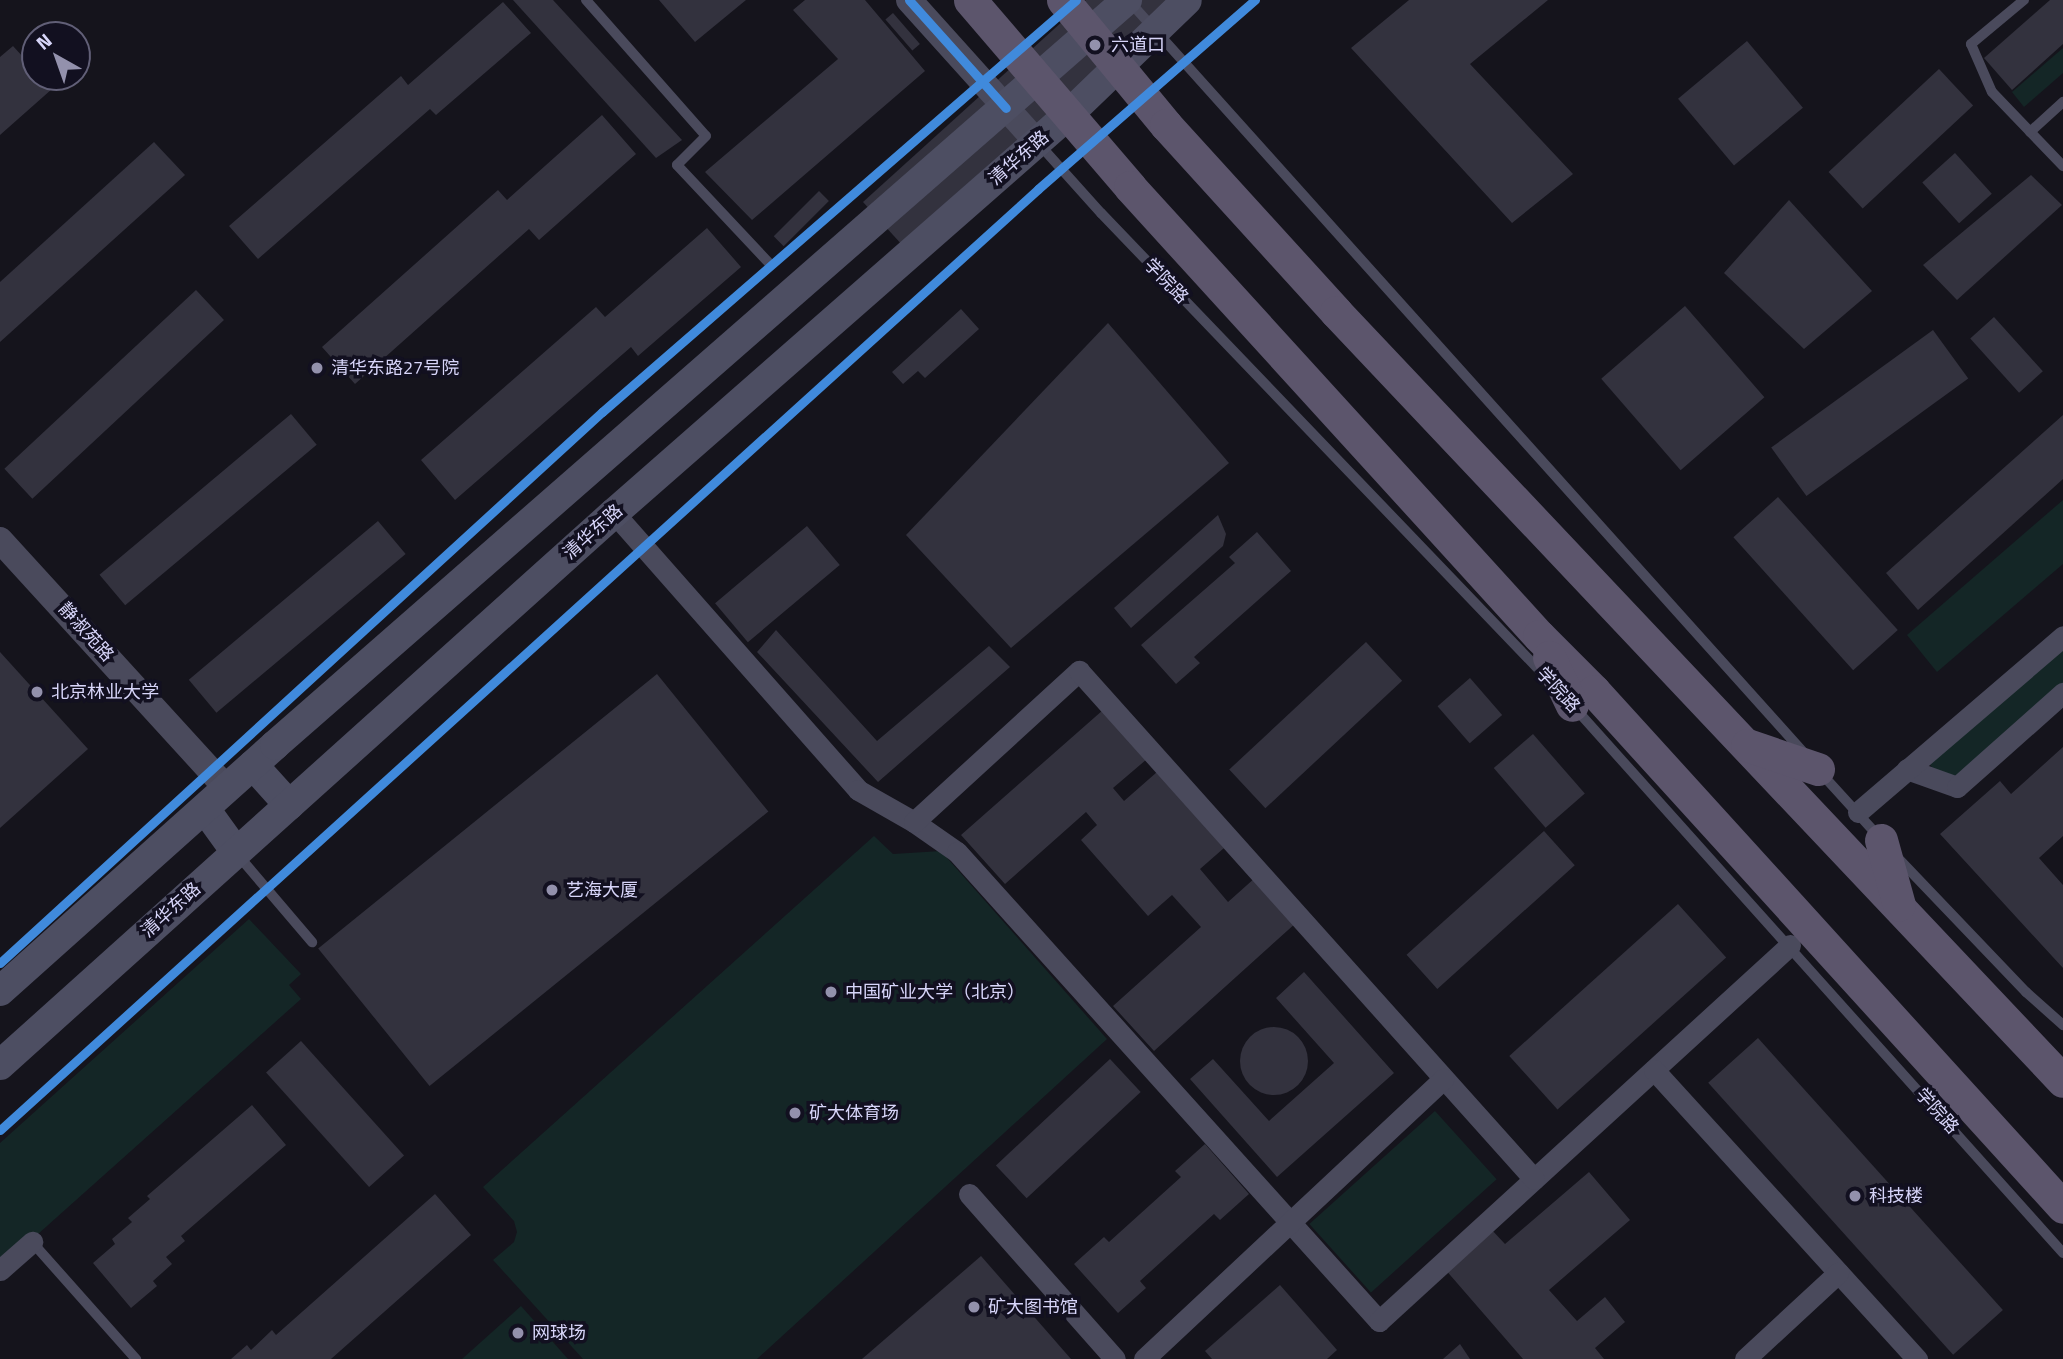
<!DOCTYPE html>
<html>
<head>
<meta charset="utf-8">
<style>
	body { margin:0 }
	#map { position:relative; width:2063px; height:1359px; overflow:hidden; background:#15141c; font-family:"Titillium Web","Noto Sans SC",sans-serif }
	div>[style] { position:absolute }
	.green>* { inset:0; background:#142626; transform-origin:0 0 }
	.building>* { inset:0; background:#33323e; transform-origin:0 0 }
	.round { border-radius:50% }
	.service>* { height:10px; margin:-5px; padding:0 5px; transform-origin:5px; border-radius:5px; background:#4a4a5c }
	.minor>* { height:21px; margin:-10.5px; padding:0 10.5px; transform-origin:10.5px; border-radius:10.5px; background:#4a4a5c }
	.tertiary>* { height:26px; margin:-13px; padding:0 13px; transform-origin:13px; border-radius:13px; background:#4a4a5c }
	.secondary>* { height:30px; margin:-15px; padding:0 15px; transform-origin:15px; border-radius:15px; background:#4d4e62 }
	.primary>* { height:33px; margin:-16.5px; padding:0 16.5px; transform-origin:16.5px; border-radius:16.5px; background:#5c556c }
	.cycleway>* { height:9px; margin:-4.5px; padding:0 4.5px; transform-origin:4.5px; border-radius:4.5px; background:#408adc }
	.dots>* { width:19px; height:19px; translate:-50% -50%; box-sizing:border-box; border:4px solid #121020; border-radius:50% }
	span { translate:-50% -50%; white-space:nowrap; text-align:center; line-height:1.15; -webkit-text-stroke:7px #121020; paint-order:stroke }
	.poi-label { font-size:18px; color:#d7d5f9 }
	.left { translate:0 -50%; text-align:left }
	.street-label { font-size:18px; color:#d7d5f9 }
	.north { position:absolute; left:21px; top:21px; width:70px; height:70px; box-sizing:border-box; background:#121020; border:2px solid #615f77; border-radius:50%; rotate:320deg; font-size:19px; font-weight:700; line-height:28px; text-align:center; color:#d7d5f9 }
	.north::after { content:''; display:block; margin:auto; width:24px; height:32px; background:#9391ac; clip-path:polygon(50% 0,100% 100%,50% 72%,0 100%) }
</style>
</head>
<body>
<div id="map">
	<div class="green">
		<div style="clip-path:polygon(2063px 48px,2063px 73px,2024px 107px,2012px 92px)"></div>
		<div style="clip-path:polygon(2063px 500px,2063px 564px,1937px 672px,1907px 635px)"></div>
		<div style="clip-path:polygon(2063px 643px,2063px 685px,1946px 784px,1926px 760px)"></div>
		<div style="clip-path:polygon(874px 836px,893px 854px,941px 851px,1107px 1039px,757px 1359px,583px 1359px,493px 1260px,514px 1242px,517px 1232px,514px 1221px,483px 1187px)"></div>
		<div style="clip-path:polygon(249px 919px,301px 974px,289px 985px,301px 999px,0 1268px,0 1143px)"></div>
		<div style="left:1435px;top:1111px;width:92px;height:169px;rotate:48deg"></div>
		<div style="clip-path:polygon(521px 1306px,568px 1359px,462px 1359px)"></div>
	</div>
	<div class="building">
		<div style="clip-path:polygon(513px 0,553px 0,682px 140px,656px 158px)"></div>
		<div style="clip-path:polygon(659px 0,746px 0,695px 42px)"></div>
		<div style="clip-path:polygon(805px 0,865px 0,925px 71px,752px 220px,705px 172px,838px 59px,793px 10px)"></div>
		<div style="clip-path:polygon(1086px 0,1200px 0,914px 258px,863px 202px)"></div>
		<div style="clip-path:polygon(1409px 0,1548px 0,1470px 64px,1573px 174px,1512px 223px,1351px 48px)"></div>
		<div style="clip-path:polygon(2050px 0,2063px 0,2063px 44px,2012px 90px,1984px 58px)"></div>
		<div style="clip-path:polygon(503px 2px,531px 33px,436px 115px,430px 109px,258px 259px,229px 226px,401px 76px,408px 85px)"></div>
		<div style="left:893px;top:13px;width:41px;height:10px;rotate:49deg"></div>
		<div style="left:1747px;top:41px;width:87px;height:90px;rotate:50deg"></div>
		<div style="clip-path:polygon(13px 46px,35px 70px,35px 77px,42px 77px,52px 89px,0 135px,0 57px)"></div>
		<div style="left:1939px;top:69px;width:50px;height:151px;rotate:47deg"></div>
		<div style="clip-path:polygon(602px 115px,636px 154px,539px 240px,529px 229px,355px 384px,322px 347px,498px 190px,507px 200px)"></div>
		<div style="clip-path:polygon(154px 142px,185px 175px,0 342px,0 282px)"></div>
		<div style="left:1955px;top:153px;width:55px;height:44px;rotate:48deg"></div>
		<div style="clip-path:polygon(2031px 175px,2062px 205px,1957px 300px,1923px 265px)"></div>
		<div style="left:819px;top:191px;width:14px;height:64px;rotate:45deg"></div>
		<div style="clip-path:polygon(1789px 200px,1872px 291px,1804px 349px,1724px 273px)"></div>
		<div style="clip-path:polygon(707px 228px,741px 267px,638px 356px,631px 347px,455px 500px,421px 460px,596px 307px,605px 317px)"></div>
		<div style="left:196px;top:290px;width:41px;height:262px;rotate:47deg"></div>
		<div style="left:1685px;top:306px;width:121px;height:111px;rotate:49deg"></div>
		<div style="clip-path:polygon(961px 309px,979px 329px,925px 378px,918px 371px,903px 384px,892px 372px)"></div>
		<div style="left:1994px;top:317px;width:73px;height:32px;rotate:48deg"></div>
		<div style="clip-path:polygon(1108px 323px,1229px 463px,1011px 648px,906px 535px)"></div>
		<div style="left:1933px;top:330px;width:60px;height:200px;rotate:54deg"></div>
		<div style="left:291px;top:414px;width:40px;height:250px;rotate:50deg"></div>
		<div style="clip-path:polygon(2063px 415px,2063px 479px,1918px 610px,1886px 573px)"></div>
		<div style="left:1778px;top:497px;width:179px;height:60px;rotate:48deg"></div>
		<div style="clip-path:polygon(1218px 515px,1226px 534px,1223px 546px,1131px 628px,1114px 608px)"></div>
		<div style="left:378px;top:521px;width:43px;height:247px;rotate:50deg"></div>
		<div style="left:807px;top:526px;width:51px;height:120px;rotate:50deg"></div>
		<div style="clip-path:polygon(1257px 532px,1291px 571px,1194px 657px,1200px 663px,1176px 684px,1141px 645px,1235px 563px,1229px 557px)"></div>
		<div style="clip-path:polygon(776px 630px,877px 741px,989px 646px,1010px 667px,878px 782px,757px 652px)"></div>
		<div style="left:1366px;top:642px;width:53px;height:187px;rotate:47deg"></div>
		<div style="clip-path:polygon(0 652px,88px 749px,0 828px)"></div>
		<div style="left:657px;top:674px;width:177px;height:436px;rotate:51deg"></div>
		<div style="left:1470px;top:678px;width:49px;height:43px;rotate:49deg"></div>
		<div style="clip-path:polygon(1103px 710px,1147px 759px,1113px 788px,1124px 801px,1157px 772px,1224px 848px,1200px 869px,1228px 902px,1256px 877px,1297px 922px,1154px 1051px,1113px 1006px,1201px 927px,1172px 895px,1148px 916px,1081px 840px,1097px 825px,1086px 812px,1005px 884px,961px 835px)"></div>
		<div style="left:1533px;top:734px;width:79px;height:52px;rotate:49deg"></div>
		<div style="clip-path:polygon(2063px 747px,2063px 836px,2039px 858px,2063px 885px,2063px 968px,1940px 834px,2000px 781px,2011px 794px)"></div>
		<div style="left:1544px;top:831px;width:46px;height:185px;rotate:48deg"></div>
		<div style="left:1678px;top:904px;width:72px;height:227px;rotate:48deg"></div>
		<div style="clip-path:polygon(1304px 972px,1394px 1073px,1277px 1177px,1190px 1079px,1213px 1059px,1269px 1121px,1334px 1063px,1276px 998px)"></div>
		<div class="round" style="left:1240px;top:1027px;width:68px;height:68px"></div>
		<div style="left:1758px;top:1038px;width:366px;height:67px;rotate:48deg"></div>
		<div style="left:301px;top:1041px;width:154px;height:47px;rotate:48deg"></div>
		<div style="left:1110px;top:1059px;width:45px;height:156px;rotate:47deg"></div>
		<div style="clip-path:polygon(252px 1105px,286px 1145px,181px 1236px,185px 1241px,166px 1257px,172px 1264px,153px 1281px,157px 1286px,131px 1308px,93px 1263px,115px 1244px,112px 1239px,132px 1222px,128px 1218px,150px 1199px,147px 1196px)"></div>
		<div style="clip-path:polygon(1205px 1144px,1249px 1194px,1220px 1220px,1214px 1214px,1140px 1281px,1146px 1288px,1118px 1313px,1074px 1264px,1104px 1237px,1109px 1242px,1181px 1177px,1175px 1171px)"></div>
		<div style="clip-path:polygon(1589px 1172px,1630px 1220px,1549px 1290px,1577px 1321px,1605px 1297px,1625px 1322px,1595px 1348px,1604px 1359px,1523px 1359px,1444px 1268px,1490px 1228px,1505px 1244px)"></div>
		<div style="clip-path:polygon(435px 1194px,471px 1235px,331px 1359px,231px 1359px,247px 1345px,251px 1350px,272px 1330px,276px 1335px)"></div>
		<div style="clip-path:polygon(981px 1256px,1071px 1359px,862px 1359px)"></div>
		<div style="clip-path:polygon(1280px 1285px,1337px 1350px,1327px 1359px,1212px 1359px,1205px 1351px)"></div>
		<div style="clip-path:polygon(1460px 1344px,1470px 1359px,1443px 1359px)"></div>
	</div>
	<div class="service">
		<div style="left:586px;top:0;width:181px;rotate:48.6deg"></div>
		<div style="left:706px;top:136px;width:41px;rotate:135deg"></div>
		<div style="left:677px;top:165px;width:136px;rotate:46.8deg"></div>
		<div style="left:2024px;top:0;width:69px;rotate:140.3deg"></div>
		<div style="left:1971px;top:44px;width:52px;rotate:66.4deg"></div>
		<div style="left:1992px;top:92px;width:103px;rotate:46.2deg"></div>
		<div style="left:1129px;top:1px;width:1009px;rotate:48.09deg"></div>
		<div style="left:2030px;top:132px;width:45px;rotate:-42.3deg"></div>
		<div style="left:1039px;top:144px;width:93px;rotate:48.1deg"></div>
		<div style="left:1101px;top:213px;width:640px;rotate:46.2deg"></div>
		<div style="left:1574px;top:707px;width:733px;rotate:48.15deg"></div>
		<div style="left:1820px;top:772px;width:89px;rotate:47.7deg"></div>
		<div style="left:237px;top:854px;width:116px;rotate:49.6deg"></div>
		<div style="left:1895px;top:855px;width:190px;rotate:46.3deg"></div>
		<div style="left:2026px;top:992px;width:50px;rotate:41.7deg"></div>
		<div style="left:32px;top:1242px;width:157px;rotate:48.4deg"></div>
	</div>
	<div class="minor">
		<div style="left:614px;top:513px;width:369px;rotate:48.6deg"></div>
		<div style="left:858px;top:790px;width:64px;rotate:29.7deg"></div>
		<div style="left:914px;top:822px;width:52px;rotate:34.9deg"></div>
		<div style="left:957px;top:852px;width:631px;rotate:48.02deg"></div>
		<div style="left:1379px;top:1321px;width:557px;rotate:-42.45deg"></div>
		<div style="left:1907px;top:769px;width:53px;rotate:19.8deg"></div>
		<div style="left:1957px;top:787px;width:142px;rotate:-41.6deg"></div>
		<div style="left:1858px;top:812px;width:270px;rotate:-40.6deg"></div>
		<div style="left:914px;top:822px;width:224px;rotate:-42.5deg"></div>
		<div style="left:1079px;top:671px;width:682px;rotate:48.15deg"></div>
		<div style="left:1654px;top:1070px;width:391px;rotate:47.7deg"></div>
		<div style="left:969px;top:1194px;width:220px;rotate:48.5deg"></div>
		<div style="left:0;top:1270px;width:43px;rotate:-41.2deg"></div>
		<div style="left:1144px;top:1359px;width:410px;rotate:-43.1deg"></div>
		<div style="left:1745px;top:1359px;width:127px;rotate:-42.8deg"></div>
	</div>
	<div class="tertiary">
		<div style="left:909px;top:0;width:191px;rotate:48deg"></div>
		<div style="left:0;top:540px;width:337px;rotate:47.6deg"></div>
	</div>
	<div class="secondary">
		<div style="left:253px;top:765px;width:54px;rotate:48deg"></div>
		<div style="left:205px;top:809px;width:53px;rotate:54.2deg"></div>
		<div style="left:0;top:991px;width:369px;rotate:-41.8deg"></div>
		<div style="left:275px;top:745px;width:1132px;rotate:-41.17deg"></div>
		<div style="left:0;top:1065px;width:826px;rotate:-41.96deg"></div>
		<div style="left:614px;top:513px;width:604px;rotate:-41.24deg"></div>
		<div style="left:1068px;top:115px;width:165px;rotate:-44deg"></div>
	</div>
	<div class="primary">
		<div style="left:970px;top:0;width:246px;rotate:49.4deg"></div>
		<div style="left:1130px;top:187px;width:607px;rotate:47.67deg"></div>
		<div style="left:1539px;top:636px;width:78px;rotate:45deg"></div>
		<div style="left:1594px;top:691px;width:697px;rotate:47.73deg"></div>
		<div style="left:1063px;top:0;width:162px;rotate:50.5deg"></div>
		<div style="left:1166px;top:125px;width:253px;rotate:47.7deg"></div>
		<div style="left:1336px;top:312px;width:1058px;rotate:46.61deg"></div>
		<div style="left:1549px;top:657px;width:53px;rotate:64.4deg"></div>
		<div style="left:1747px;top:745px;width:75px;rotate:18.7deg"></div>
		<div style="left:1881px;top:840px;width:67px;rotate:74.5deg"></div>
	</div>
	<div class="cycleway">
		<div style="left:909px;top:0;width:145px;rotate:48.1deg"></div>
		<div style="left:0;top:963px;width:816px;rotate:-42.47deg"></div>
		<div style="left:602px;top:412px;width:628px;rotate:-41deg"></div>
		<div style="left:0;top:1130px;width:1401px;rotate:-42.19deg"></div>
		<div style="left:1038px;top:189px;width:288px;rotate:-41.1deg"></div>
	</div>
	<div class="dots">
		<div style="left:1095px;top:45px;background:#9391ac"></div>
		<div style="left:317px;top:368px;background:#9391ac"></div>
		<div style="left:37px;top:692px;background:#9391ac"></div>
		<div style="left:552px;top:890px;background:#9391ac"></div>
		<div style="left:831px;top:992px;background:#9391ac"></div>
		<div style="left:795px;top:1113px;background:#9391ac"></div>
		<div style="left:1855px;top:1196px;background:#9391ac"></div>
		<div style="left:974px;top:1307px;background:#9391ac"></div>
		<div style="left:518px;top:1333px;background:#9391ac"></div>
	</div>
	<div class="poi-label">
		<span class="left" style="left:1111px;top:45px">六道口</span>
		<span class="left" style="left:331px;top:368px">清华东路27号院</span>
		<span class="left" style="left:51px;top:692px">北京林业大学</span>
		<span class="left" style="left:566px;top:890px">艺海大厦</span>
		<span class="left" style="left:845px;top:992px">中国矿业大学（北京）</span>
		<span class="left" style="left:809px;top:1113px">矿大体育场</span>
		<span class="left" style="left:1869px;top:1196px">科技楼</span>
		<span class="left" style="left:988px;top:1307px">矿大图书馆</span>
		<span class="left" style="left:532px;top:1333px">网球场</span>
	</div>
	<div class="street-label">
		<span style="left:1019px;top:158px;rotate:-41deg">清华东路</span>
		<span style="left:1166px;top:281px;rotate:46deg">学院路</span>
		<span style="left:593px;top:532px;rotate:-42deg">清华东路</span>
		<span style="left:86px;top:632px;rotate:48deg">静淑苑路</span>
		<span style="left:1558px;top:690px;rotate:47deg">学院路</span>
		<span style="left:171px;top:910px;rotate:-42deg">清华东路</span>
		<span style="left:1937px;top:1111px;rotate:48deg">学院路</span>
	</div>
	<div class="north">N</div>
</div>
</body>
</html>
